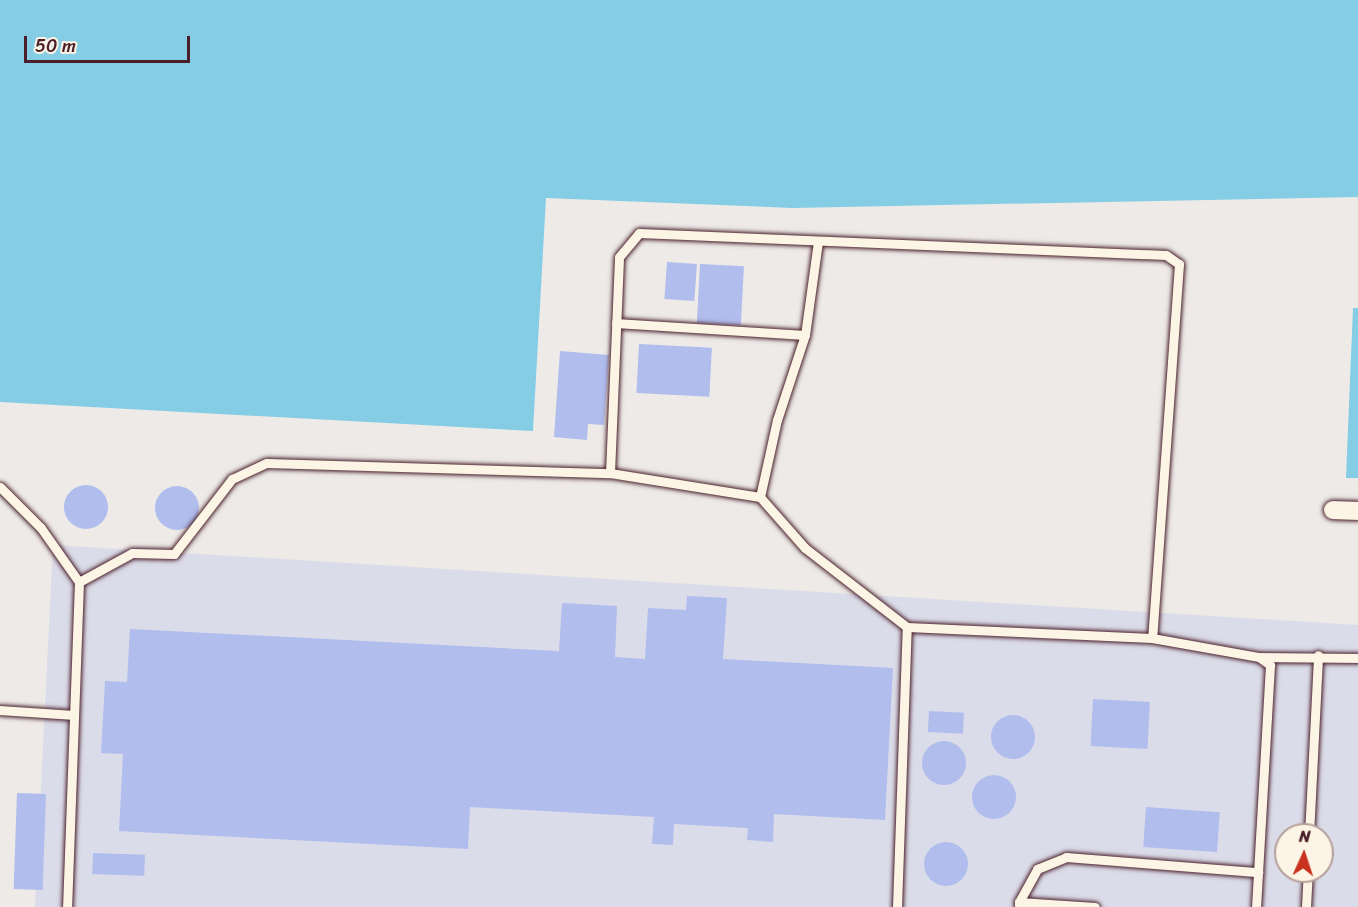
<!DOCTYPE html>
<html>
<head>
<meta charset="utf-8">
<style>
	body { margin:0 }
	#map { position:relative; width:1358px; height:907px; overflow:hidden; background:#edeae7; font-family:Sriracha,sans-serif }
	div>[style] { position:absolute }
	.built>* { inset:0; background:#dbdce9 }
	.water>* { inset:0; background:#84cde4 }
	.building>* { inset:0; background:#b0bded; transform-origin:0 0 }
	.round { border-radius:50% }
	.roads { filter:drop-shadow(0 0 2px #4a1f2b) drop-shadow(0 0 2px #4a1f2b) }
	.lane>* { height:9px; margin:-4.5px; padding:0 4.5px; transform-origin:4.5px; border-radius:4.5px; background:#fcf5e5 }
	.street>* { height:18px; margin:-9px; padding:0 9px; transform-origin:9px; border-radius:9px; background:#fcf5e5 }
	span { translate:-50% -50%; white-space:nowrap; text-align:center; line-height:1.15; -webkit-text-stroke:6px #fcf5e5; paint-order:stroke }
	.north { position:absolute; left:1274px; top:823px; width:60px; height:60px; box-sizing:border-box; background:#fcf5e5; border:2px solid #b59f9b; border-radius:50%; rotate:3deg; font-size:16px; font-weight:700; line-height:24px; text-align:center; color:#4a1f2b }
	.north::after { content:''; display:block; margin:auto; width:21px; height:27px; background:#c8321e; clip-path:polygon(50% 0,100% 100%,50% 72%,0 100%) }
	.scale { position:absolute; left:24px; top:36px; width:166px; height:27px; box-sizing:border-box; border:3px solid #4a1f2b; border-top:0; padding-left:8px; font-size:18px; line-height:21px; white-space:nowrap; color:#4a1f2b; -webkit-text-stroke:4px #fcf5e5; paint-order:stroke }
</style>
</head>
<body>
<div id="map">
	<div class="built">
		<div style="clip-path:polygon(evenodd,53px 545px,1358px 625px,1358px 907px,35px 907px,53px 545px,1286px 835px,1322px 835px,1322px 871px,1286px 871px,1286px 835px)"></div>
	</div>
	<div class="water">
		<div style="clip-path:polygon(0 0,1358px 0,1358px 197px,792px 208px,546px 198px,533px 431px,0 402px)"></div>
		<div style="clip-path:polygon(1353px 308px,1358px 308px,1358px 478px,1346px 478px)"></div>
	</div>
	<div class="building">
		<div style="left:667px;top:262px;width:30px;height:37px;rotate:4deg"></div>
		<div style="left:700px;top:264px;width:44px;height:59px;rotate:3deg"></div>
		<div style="left:639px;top:344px;width:73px;height:49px;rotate:3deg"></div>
		<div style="clip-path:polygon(560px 351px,609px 355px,604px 425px,588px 424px,587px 440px,554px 437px)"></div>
		<div class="round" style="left:64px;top:485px;width:44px;height:44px"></div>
		<div class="round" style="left:155px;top:486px;width:44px;height:44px"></div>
		<div style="clip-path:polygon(687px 596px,727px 598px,723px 659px,893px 668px,885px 820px,774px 814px,773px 842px,747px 840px,748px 828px,674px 824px,673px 845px,652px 844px,654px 817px,470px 807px,468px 849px,119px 831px,123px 754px,101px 753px,105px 681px,127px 682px,130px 629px,559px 651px,562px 603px,617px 606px,615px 657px,645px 659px,648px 608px,686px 610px)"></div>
		<div style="left:1093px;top:699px;width:57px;height:47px;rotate:3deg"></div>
		<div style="left:929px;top:711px;width:35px;height:21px;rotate:3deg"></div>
		<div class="round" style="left:991px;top:715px;width:44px;height:44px"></div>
		<div class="round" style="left:922px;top:741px;width:44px;height:44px"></div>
		<div class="round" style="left:972px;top:775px;width:44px;height:44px"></div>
		<div style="left:17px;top:793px;width:29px;height:96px;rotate:2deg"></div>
		<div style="left:1146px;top:807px;width:74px;height:40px;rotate:4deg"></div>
		<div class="round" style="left:924px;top:842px;width:44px;height:44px"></div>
		<div style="left:93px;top:853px;width:52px;height:21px;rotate:2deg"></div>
	</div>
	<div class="roads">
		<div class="lane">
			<div style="left:616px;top:323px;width:189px;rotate:3.6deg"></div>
			<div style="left:610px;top:473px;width:216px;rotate:-87.6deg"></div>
			<div style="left:619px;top:257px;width:31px;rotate:-50deg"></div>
			<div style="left:639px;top:233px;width:527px;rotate:2.39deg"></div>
			<div style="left:1166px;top:255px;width:16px;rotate:35deg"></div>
			<div style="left:1179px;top:264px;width:375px;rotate:94.1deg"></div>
			<div style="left:0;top:487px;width:58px;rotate:45deg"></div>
			<div style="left:41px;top:528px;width:66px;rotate:54.9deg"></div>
			<div style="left:79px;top:582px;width:325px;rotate:92.1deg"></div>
			<div style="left:760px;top:497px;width:79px;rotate:-77.6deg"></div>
			<div style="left:777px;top:420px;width:89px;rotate:-71.8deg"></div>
			<div style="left:805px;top:335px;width:95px;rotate:-82.1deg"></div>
			<div style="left:79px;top:582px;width:60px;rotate:-28.7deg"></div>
			<div style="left:132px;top:553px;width:42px;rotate:1.4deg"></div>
			<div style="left:174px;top:554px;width:95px;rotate:-52.3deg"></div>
			<div style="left:232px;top:479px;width:38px;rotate:-25deg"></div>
			<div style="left:267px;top:463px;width:343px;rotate:1.7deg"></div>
			<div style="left:610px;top:473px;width:152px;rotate:9.1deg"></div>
			<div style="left:760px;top:497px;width:68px;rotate:48.6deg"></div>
			<div style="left:805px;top:548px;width:129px;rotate:37.8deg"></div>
			<div style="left:907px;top:627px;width:245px;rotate:2.6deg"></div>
			<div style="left:1152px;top:638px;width:109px;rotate:10.1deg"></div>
			<div style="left:1259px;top:657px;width:14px;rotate:36deg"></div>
			<div style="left:1270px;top:665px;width:242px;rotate:93.3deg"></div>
			<div style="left:1259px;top:657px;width:99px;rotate:0.6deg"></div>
			<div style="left:0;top:710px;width:74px;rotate:3.9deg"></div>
			<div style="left:1309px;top:835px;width:180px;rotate:-87.1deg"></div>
			<div style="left:1019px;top:902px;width:38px;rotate:-61deg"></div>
			<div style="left:1037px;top:869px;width:31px;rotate:-22deg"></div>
			<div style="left:1066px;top:857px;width:193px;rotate:4.5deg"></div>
			<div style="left:1019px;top:905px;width:3px;rotate:-90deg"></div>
			<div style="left:1019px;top:902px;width:76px;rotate:3.8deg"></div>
			<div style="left:897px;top:907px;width:280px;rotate:-88deg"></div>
			<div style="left:1306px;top:907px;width:36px;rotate:-87deg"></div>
		</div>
		<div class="street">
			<div style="left:1333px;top:510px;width:25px;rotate:2deg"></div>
		</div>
	</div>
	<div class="north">N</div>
	<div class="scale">50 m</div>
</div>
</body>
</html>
